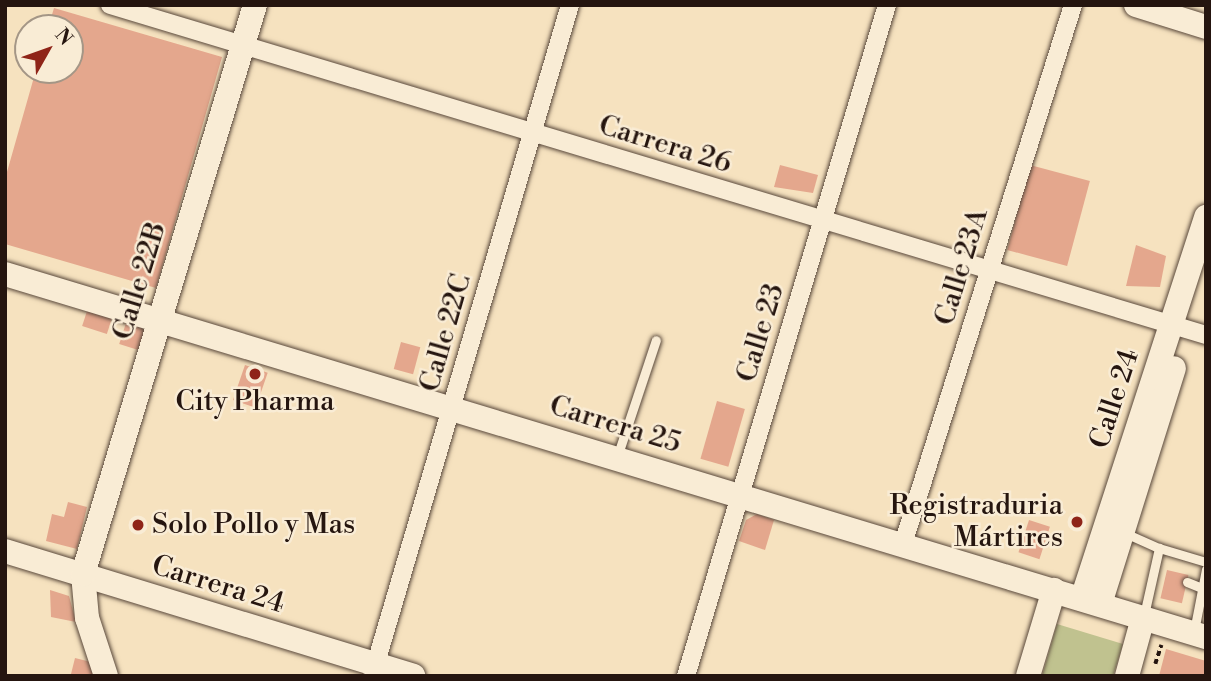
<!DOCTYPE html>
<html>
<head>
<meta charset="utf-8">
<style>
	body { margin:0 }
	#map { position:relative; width:1211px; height:681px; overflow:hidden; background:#f6e2bf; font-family:"Libre Bodoni",serif }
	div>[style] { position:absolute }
	.green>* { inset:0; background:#c0c28f }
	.building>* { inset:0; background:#e4a78d; transform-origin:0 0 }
	.path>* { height:3.5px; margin-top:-1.75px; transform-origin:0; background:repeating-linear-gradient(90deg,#25150f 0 5px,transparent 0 8.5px) }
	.roads { filter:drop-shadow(0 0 2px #59483b) drop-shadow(0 0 2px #59483b) }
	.lane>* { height:9px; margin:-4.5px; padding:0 4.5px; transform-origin:4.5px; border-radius:4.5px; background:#f9ecd5 }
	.street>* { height:18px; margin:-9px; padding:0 9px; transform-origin:9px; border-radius:9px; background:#f9ecd5 }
	.secondary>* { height:24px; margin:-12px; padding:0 12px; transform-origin:12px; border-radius:12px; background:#f9ecd5 }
	.dots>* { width:19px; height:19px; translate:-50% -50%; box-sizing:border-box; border:4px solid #f9ecd5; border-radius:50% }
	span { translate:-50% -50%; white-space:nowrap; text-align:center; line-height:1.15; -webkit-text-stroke:5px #f9ecd5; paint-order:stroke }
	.street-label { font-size:28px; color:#25150f }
	.poi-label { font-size:28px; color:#25150f }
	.right { translate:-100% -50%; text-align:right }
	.left { translate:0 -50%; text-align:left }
	.frame { position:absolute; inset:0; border:7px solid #25150f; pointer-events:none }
	.north { position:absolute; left:14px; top:14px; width:70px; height:70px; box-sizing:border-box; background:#f9ecd5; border:2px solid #a49686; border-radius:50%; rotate:50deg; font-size:19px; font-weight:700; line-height:28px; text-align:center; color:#25150f }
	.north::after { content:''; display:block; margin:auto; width:24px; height:32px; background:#8f2418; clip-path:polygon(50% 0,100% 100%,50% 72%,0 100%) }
</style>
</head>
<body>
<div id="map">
	<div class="green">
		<div style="clip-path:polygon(1057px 624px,1123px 644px,1113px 676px,1042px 676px)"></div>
	</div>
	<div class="building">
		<div style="clip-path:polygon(54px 8px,222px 57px,156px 288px,5px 244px,5px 179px,36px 70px,70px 70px,70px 28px,48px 28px)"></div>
		<div style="clip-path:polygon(780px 165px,818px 175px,813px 193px,774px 187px)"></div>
		<div style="left:1030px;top:165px;width:62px;height:88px;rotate:15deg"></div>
		<div style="clip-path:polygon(1136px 245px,1166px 256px,1160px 287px,1126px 286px)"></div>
		<div style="left:88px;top:308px;width:26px;height:19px;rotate:18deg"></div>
		<div style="left:126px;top:323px;width:20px;height:22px;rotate:18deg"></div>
		<div style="left:401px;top:342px;width:20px;height:28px;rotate:15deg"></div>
		<div style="left:245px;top:365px;width:24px;height:37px;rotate:19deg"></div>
		<div style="left:717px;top:401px;width:29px;height:60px;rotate:16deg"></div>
		<div style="clip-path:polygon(68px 502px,87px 507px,77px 549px,46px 541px,52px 514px,64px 517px)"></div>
		<div style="clip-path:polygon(757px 514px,774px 520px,765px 550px,739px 541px,746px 520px)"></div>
		<div style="left:1029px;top:520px;width:22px;height:34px;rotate:18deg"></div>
		<div style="left:1167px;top:570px;width:22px;height:29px;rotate:13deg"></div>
		<div style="clip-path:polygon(50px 590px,69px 596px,76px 622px,51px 617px)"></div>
		<div style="clip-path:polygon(1166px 649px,1206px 661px,1206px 676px,1159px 676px)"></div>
		<div style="clip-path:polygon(75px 658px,91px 662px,95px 676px,71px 674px)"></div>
	</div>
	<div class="path">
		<div style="left:1155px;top:664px;width:20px;rotate:-72deg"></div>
	</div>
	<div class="roads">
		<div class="lane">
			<div style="left:617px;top:457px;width:123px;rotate:-71.6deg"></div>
			<div style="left:1125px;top:533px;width:37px;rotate:24deg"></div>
			<div style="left:1187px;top:582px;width:16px;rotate:22deg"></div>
			<div style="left:1144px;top:615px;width:69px;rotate:-77.4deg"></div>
			<div style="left:1159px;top:548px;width:49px;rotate:16.6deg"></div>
			<div style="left:1194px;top:631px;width:63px;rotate:-79deg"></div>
		</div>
		<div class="street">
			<div style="left:110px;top:5px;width:1145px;rotate:16.76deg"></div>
			<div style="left:903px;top:544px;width:565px;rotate:-72.49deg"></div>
			<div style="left:373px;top:673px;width:696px;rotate:-73.57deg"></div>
			<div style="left:686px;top:676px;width:700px;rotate:-73.32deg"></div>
		</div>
		<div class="secondary">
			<div style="left:1136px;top:5px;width:73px;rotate:17.4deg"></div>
			<div style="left:5px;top:274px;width:1255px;rotate:16.82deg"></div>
			<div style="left:5px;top:551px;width:427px;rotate:17deg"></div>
			<div style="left:1082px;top:599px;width:402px;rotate:-72deg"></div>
			<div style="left:1100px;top:604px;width:247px;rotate:-72.6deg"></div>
			<div style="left:106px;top:676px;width:61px;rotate:-108.1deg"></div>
			<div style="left:87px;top:618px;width:44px;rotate:-95.2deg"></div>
			<div style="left:83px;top:574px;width:594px;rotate:-73.18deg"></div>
			<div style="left:1028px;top:676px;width:90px;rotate:-73.2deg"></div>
			<div style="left:1127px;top:676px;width:60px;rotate:-74.6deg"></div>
		</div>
	</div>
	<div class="dots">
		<div style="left:255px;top:374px;background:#8f2418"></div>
		<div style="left:1077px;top:522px;background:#8f2418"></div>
		<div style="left:138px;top:525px;background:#8f2418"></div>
	</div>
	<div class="street-label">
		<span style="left:665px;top:145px;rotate:17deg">Carrera 26</span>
		<span style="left:962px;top:267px;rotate:-73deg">Calle 23A</span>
		<span style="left:140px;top:281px;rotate:-73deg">Calle 22B</span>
		<span style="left:446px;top:333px;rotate:-74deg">Calle 22C</span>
		<span style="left:761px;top:333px;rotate:-73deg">Calle 23</span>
		<span style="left:1115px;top:399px;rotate:-72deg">Calle 24</span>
		<span style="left:615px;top:425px;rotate:17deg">Carrera 25</span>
		<span style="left:218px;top:585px;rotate:17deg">Carrera 24</span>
	</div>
	<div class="poi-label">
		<span style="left:255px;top:402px">City Pharma</span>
		<span class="right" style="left:1063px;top:522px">Registraduria<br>Mártires</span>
		<span class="left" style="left:152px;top:525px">Solo Pollo y Mas</span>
	</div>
	<div class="frame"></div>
	<div class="north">N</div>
</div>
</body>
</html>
